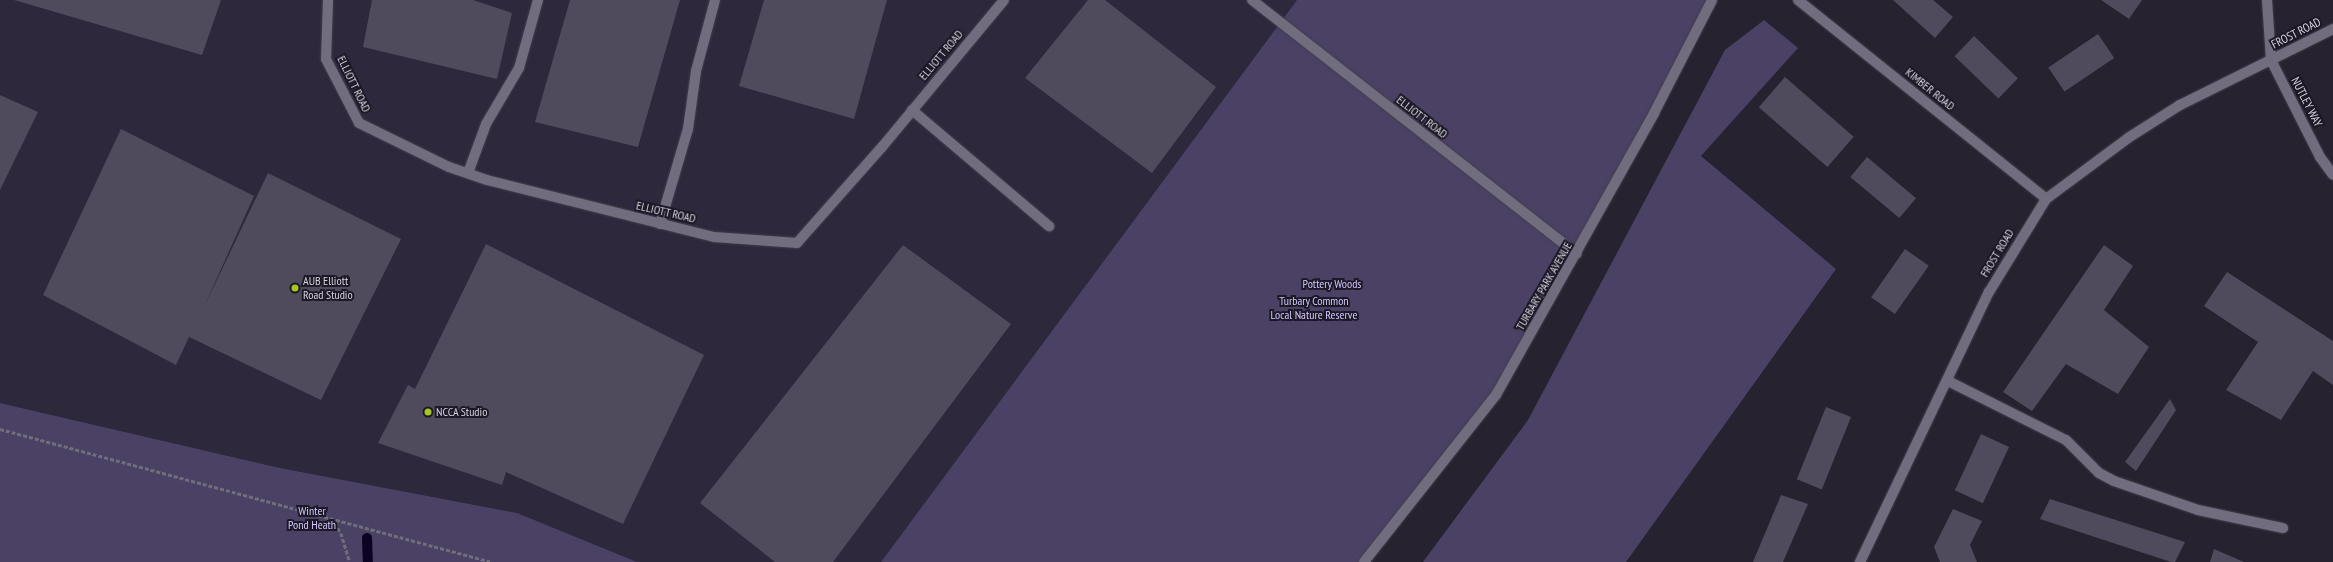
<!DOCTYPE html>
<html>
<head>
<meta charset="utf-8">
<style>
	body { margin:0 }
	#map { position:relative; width:2333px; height:562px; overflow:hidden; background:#262230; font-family:"PT Sans Narrow",sans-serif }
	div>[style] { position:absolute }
	.built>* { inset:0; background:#2d283c }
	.green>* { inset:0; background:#4b4164 }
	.stream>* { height:10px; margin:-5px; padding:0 5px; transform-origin:5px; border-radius:5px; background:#0e0223 }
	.building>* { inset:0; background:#4f4b5c; transform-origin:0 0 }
	.path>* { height:2.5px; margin-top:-1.25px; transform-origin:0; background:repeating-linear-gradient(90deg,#716e7b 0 4px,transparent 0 6px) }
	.roads { filter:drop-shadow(0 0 1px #423f4b) drop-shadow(0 0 1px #423f4b) }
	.service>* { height:10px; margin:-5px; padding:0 5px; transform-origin:5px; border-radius:5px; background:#716d7e }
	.minor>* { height:10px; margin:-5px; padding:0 5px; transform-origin:5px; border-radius:5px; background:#716d7e }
	.tertiary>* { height:10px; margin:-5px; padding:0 5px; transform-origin:5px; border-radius:5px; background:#716d7e }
	.dots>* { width:11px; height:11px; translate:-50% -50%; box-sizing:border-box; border:2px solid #1c1826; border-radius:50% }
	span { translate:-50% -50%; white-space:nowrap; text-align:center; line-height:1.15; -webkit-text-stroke:4px #1c1826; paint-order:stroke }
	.street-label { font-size:12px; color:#d5d3dd }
	.poi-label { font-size:12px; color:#d5d3dd }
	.left { translate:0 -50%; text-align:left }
	.park-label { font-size:12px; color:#d4c5fd }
</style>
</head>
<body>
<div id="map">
	<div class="built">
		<div style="clip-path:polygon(0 0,1297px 0,881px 562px,622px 562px,517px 513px,280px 468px,0 403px)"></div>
	</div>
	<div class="green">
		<div style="clip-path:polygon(1297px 0,1712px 0,1496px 395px,1364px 562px,881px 562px)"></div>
		<div style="clip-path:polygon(1764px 20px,1798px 48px,1701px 156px,1836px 269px,1626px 562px,1423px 562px,1528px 420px,1725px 50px)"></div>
		<div style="clip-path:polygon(0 403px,280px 468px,517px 513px,637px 562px,0 562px)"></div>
	</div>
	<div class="stream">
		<div style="left:367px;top:538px;width:24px;rotate:88deg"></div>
	</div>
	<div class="building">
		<div style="clip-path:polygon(14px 0,221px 0,202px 55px)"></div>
		<div style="clip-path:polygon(372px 0,473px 0,512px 13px,497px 79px,363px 47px)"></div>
		<div style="clip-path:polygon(570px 0,680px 0,638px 147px,535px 122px)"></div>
		<div style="clip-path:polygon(764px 0,887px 0,854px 119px,739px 86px)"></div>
		<div style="clip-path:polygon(1088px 0,1105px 0,1216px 87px,1152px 173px,1025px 78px)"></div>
		<div style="clip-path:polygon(1893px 0,1933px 0,1953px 17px,1935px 38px)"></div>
		<div style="clip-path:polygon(2101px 0,2142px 0,2129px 19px)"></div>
		<div style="left:2098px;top:34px;width:29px;height:60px;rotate:56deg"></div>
		<div style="left:1974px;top:36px;width:61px;height:28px;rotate:44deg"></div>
		<div style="left:1785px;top:77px;width:91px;height:40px;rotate:41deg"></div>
		<div style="clip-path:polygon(0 95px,38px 112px,0 190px)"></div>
		<div style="clip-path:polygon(121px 129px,254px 196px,203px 309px,268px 173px,401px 239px,321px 400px,189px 337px,176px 365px,43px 295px)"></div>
		<div style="left:1867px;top:157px;width:64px;height:26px;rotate:40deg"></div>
		<div style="clip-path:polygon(486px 244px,704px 355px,623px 524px,506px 472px,502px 485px,378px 443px,408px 385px,415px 389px)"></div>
		<div style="clip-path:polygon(903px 245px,1011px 324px,833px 562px,775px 562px,700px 503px)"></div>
		<div style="clip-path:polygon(2104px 245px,2133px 266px,2104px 310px,2149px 347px,2118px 394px,2066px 364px,2032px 411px,2003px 392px)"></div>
		<div style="left:1905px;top:249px;width:29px;height:59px;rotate:35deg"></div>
		<div style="clip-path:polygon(2227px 272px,2333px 341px,2333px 385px,2313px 371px,2281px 420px,2226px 390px,2258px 342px,2204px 306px)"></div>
		<div style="clip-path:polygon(2170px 399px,2176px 410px,2136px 471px,2125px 462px)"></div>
		<div style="left:1826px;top:407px;width:27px;height:78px;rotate:22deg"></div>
		<div style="left:1981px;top:434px;width:31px;height:62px;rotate:25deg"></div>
		<div style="clip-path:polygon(1781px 495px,1808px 504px,1783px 562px,1753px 562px)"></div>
		<div style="clip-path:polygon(2050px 499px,2185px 542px,2175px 562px,2171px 562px,2040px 519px)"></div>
		<div style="clip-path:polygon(1953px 509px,1982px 521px,1970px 545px,1977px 562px,1940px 562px,1934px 547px)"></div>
		<div style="clip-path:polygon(2214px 549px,2244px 562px,2210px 562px)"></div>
	</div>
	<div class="path">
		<div style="left:0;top:429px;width:510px;rotate:15.13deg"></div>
		<div style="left:331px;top:518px;width:18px;rotate:56deg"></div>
		<div style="left:341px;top:533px;width:30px;rotate:73deg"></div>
	</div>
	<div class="roads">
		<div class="service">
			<div style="left:912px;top:110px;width:180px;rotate:40.3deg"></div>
			<div style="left:468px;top:173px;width:52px;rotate:-69.8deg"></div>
			<div style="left:486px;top:124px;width:65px;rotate:-59.5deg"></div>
			<div style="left:519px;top:68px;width:71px;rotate:-74.4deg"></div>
			<div style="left:660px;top:224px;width:99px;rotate:-73.6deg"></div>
			<div style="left:688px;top:129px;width:59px;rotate:-82.1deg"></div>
			<div style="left:696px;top:71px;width:73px;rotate:-75deg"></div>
			<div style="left:1948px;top:381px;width:132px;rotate:26.6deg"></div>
			<div style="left:2066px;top:440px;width:47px;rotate:45deg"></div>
			<div style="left:2099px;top:473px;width:17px;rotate:28deg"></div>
			<div style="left:2114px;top:481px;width:89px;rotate:19deg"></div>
			<div style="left:2198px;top:510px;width:87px;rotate:12deg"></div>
		</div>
		<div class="minor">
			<div style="left:328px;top:0;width:59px;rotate:91.9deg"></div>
			<div style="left:326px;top:59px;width:72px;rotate:62.7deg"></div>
			<div style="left:359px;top:123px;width:100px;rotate:26.1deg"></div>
			<div style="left:449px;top:167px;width:40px;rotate:18.9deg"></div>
			<div style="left:487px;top:180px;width:234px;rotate:14.1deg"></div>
			<div style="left:714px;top:237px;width:83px;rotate:4.1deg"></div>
			<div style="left:797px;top:243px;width:128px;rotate:-48.5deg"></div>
			<div style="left:882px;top:147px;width:191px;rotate:-50.3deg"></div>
			<div style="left:1252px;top:0;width:412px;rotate:38deg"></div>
			<div style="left:1798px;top:0;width:318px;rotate:38.7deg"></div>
			<div style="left:2267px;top:0;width:60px;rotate:86.2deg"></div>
			<div style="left:2271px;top:60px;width:109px;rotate:63.2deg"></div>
			<div style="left:2320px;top:157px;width:22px;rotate:54deg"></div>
			<div style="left:1860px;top:562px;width:299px;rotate:-64.5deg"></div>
			<div style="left:1989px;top:292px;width:109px;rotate:-58.5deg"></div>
			<div style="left:2046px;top:199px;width:102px;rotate:-36.6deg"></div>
			<div style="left:2128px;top:138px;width:62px;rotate:-32.4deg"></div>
			<div style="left:2180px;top:105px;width:171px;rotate:-26.4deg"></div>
		</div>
		<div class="tertiary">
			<div style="left:1364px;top:562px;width:213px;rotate:-51.7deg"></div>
			<div style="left:1496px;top:395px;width:323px;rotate:-60.7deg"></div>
			<div style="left:1654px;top:113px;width:127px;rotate:-62.8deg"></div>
		</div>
	</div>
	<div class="dots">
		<div style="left:295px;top:288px;background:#a8c71c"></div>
		<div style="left:428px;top:412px;background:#a8c71c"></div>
	</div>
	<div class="street-label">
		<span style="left:2296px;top:33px;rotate:-27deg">FROST ROAD</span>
		<span style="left:941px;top:55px;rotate:-50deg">ELLIOTT ROAD</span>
		<span style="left:354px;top:84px;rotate:64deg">ELLIOTT ROAD</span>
		<span style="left:1930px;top:89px;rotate:39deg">KIMBER ROAD</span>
		<span style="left:2307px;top:102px;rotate:63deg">NUTLEY WAY</span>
		<span style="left:1422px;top:117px;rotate:38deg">ELLIOTT ROAD</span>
		<span style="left:666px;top:212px;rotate:13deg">ELLIOTT ROAD</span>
		<span style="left:1997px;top:253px;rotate:-59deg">FROST ROAD</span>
		<span style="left:1544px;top:286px;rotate:-60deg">TURBARY PARK AVENUE</span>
	</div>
	<div class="poi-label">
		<span class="left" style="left:303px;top:288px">AUB Elliott<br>Road Studio</span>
		<span class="left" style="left:436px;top:412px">NCCA Studio</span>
	</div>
	<div class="park-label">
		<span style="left:1332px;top:284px">Pottery Woods</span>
		<span style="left:1314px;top:308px">Turbary Common<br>Local Nature Reserve</span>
		<span style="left:312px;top:518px">Winter<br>Pond Heath</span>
	</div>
</div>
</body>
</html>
